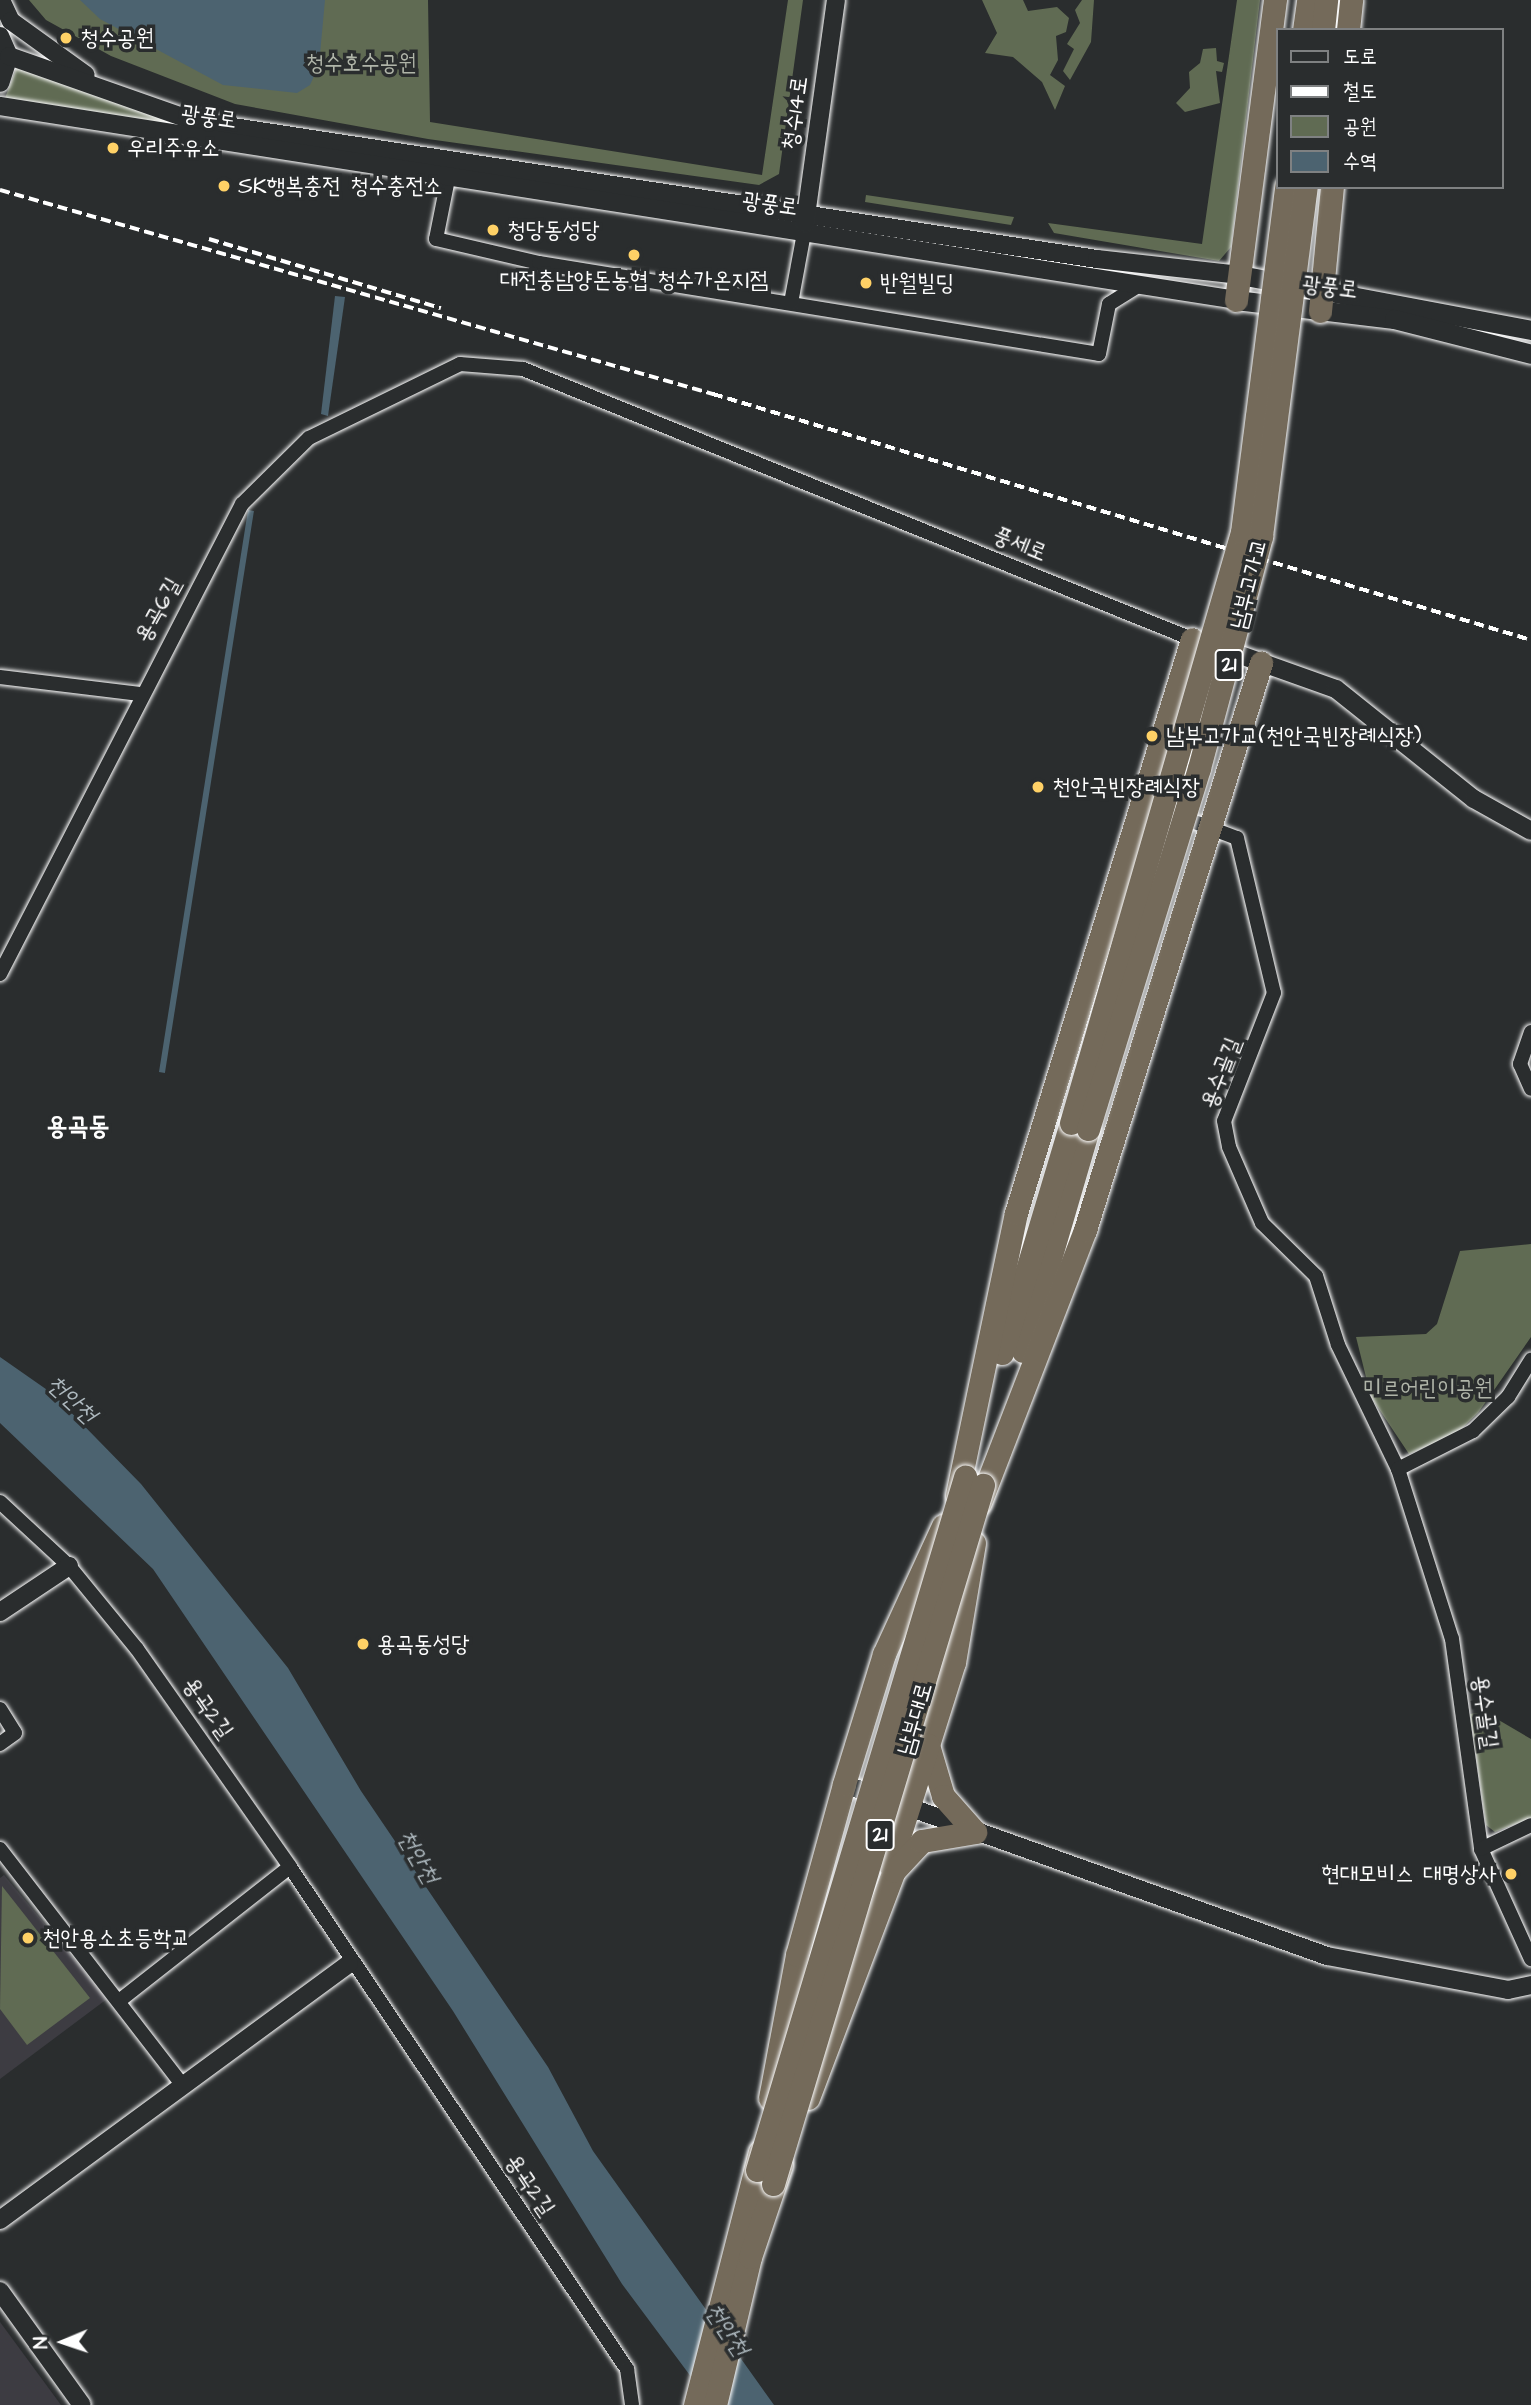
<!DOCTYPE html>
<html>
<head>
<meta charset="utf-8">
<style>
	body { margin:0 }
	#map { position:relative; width:1531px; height:2405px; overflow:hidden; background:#2a2d2e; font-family:"Architects Daughter","Poor Story",sans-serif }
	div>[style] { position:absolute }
	.built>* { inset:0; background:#3d3c42 }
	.green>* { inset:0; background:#606b53 }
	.water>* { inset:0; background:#4c6370; transform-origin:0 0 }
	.roads { filter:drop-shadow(0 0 2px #fff) drop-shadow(0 0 2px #fff) }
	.minor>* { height:14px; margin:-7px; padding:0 7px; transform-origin:7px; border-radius:7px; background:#2a2d2e }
	.tertiary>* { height:18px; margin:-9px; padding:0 9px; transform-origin:9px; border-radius:9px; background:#2a2d2e }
	.secondary>* { height:19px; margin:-9.5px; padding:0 9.5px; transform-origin:9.5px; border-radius:9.5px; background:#2a2d2e }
	.trunk>* { height:23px; margin:-11.5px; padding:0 11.5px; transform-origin:11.5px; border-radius:11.5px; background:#746a5a }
	.rail>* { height:3.5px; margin-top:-1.75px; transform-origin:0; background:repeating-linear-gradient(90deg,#fff 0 10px,transparent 0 15px) }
	.bridges { filter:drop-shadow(0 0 2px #fff) drop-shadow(0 0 2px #fff) }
	.trunk-bridge>* { height:23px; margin:-11.5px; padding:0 11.5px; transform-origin:11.5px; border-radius:11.5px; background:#746a5a }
	.dots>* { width:19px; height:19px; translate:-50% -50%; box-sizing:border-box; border:4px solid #2a2d2e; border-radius:50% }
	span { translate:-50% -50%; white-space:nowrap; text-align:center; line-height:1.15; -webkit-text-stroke:7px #2a2d2e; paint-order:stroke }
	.shield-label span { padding:2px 5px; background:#2a2d2e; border:2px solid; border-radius:5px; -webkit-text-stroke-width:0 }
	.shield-label { font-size:21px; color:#fff; font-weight:700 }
	.poi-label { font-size:23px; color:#fff }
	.left { translate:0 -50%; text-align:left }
	.right { translate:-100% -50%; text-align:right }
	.park-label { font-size:23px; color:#b0b5a9 }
	.street-label { font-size:23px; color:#fff }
	.water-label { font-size:24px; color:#aeb9bf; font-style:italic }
	.quarter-label { font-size:26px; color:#fff; font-weight:700 }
	.legend { position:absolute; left:1276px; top:28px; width:228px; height:161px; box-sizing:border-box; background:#2a2d2e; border:2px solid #7f8182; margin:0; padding:9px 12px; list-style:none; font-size:21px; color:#fff }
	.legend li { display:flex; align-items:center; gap:14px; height:35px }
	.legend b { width:35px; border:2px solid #7f8182 }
	.north { position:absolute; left:28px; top:2307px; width:70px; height:70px; -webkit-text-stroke:5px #2a2d2e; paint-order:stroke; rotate:268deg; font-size:19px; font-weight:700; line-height:28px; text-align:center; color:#fff }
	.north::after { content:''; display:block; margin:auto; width:24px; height:32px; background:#fff; clip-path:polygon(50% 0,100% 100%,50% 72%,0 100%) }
</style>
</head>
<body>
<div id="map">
	<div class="built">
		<div style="clip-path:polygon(4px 1875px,107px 1999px,0 2079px,0 1878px)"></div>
		<div style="clip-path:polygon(0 2322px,61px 2405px,0 2405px)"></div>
	</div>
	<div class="green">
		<div style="clip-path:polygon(29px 0,428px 0,430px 122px,762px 175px,788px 0,803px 0,779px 174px,759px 185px,428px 139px,235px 104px,111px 56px,46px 20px)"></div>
		<div style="clip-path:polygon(982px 0,1023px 0,1028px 11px,1057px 7px,1069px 18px,1066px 32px,1056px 36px,1058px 60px,1050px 75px,1065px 86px,1055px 110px,1042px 82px,1013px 57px,985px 53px,997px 33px)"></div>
		<div style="clip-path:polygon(1082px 0,1094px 0,1091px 42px,1070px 80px,1063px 71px,1074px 49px,1067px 44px,1080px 23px,1075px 10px)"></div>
		<div style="clip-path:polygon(1237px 0,1260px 0,1231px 247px,1219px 261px,1054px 233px,1048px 223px,1202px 244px)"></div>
		<div style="clip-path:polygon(1216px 48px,1217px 61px,1224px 63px,1222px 72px,1216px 71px,1220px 103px,1185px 112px,1176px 103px,1190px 88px,1189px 72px,1200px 63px,1203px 49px)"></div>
		<div style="clip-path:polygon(18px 64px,186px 128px,5px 98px)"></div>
		<div style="clip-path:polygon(866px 195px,1014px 217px,1011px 225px,865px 202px)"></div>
		<div style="clip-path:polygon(1531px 1244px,1531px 1337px,1478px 1413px,1456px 1434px,1409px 1454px,1371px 1397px,1356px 1337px,1426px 1334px,1437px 1324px,1460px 1251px)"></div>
		<div style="clip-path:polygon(1485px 1712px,1531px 1739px,1531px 1818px,1495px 1832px,1486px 1825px,1470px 1714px)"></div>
		<div style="clip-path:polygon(2px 1886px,90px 1998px,27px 2045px,0 2009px)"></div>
	</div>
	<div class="water">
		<div style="clip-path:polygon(80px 0,325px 0,319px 65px,310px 85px,297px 93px,223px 85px,100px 19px)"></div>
		<div style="clip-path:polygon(335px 296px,345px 297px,328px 416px,321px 414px)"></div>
		<div style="left:248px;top:510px;width:6px;height:569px;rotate:9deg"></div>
		<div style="clip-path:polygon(0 1357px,53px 1394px,141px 1484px,288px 1668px,361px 1791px,548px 2067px,593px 2151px,774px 2405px,712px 2405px,622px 2284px,453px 2011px,153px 1569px,0 1423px)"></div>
	</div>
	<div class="roads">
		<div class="minor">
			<div style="left:448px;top:179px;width:61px;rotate:101.3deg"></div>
			<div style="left:436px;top:239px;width:106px;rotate:13.1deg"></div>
			<div style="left:539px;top:263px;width:567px;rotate:9.23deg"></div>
			<div style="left:1099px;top:354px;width:51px;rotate:-78.7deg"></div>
			<div style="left:1109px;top:304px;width:34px;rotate:-32deg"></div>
			<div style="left:791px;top:303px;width:71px;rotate:-79.5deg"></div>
			<div style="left:0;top:677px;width:141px;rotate:6.9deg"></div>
			<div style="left:1176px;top:815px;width:65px;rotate:20.7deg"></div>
			<div style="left:1237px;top:838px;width:159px;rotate:76.6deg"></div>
			<div style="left:1274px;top:993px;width:137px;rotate:111.3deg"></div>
			<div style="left:1224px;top:1121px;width:26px;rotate:79deg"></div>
			<div style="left:1229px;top:1147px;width:83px;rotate:66.5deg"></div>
			<div style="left:1262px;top:1223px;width:76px;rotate:44.5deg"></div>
			<div style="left:1316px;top:1276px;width:72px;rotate:72.3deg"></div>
			<div style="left:1338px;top:1345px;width:138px;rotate:64.2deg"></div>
			<div style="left:1398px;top:1469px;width:178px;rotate:72.4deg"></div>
			<div style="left:1452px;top:1639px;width:212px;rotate:82.1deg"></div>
			<div style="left:1481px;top:1849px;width:121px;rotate:65.6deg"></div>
			<div style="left:0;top:974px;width:529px;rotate:-62.76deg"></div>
			<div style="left:242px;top:504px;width:94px;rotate:-44.6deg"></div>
			<div style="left:309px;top:438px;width:168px;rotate:-26.1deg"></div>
			<div style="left:460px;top:364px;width:63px;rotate:4.5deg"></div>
			<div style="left:523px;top:369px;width:721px;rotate:21.98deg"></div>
			<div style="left:1531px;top:1032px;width:34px;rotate:109deg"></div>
			<div style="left:1520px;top:1064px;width:27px;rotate:66deg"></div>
			<div style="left:1398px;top:1469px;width:84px;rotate:-26.9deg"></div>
			<div style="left:1473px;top:1431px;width:49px;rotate:-44.2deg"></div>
			<div style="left:1508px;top:1397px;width:44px;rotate:-58.1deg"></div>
			<div style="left:0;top:1502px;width:94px;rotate:42.8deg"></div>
			<div style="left:69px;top:1566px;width:107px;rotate:50.7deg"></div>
			<div style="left:137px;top:1649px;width:266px;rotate:54.9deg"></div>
			<div style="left:290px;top:1867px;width:605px;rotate:56.13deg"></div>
			<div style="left:627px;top:2369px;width:36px;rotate:82deg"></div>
			<div style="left:0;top:1709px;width:28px;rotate:58deg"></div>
			<div style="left:15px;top:1733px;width:19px;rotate:144deg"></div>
			<div style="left:0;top:1849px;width:299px;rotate:52.3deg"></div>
			<div style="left:1481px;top:1849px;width:55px;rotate:-25.6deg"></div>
			<div style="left:119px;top:2001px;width:217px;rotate:-38.1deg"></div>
		</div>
		<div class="tertiary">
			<div style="left:1px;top:0;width:23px;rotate:65deg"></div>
			<div style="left:11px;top:21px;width:92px;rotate:35.8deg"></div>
			<div style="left:0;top:36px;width:22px;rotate:66deg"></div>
			<div style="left:9px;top:56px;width:28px;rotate:108deg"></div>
			<div style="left:9px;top:56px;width:196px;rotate:19.4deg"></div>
			<div style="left:194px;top:121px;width:913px;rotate:8.69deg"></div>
			<div style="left:1097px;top:259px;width:144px;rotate:6.4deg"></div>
			<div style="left:0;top:106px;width:1251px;rotate:8.92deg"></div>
			<div style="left:805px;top:223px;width:225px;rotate:-82.1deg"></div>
			<div style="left:1218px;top:647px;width:125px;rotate:19.6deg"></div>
			<div style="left:1336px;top:689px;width:176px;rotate:38.6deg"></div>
			<div style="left:1474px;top:799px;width:65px;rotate:29.3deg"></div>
			<div style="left:0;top:1612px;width:83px;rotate:-33.7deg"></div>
			<div style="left:844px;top:1784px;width:513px;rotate:19.6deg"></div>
			<div style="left:1327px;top:1956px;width:184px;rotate:10.6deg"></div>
			<div style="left:1508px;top:1990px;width:24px;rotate:-12deg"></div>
			<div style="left:0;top:2220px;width:433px;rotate:-36.3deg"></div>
			<div style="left:0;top:2291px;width:140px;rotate:54.3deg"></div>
		</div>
		<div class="secondary">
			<div style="left:1240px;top:275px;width:296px;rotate:10.7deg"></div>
			<div style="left:1236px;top:300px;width:159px;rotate:6.9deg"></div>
			<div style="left:1394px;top:319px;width:141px;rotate:14.3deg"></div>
		</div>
		<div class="trunk">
			<div style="left:1304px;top:30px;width:30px;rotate:-82deg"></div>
			<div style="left:1323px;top:30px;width:30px;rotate:-84deg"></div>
			<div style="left:1348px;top:30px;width:30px;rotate:-84deg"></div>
			<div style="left:1236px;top:300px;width:303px;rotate:-82.6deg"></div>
			<div style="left:1320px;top:311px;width:125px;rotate:-84.5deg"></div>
			<div style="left:1023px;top:1351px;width:231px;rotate:-73.7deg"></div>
			<div style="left:1002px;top:1353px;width:240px;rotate:-73.3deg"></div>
			<div style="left:957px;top:1495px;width:288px;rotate:-78.2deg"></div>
			<div style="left:1016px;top:1213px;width:600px;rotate:-72.95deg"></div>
			<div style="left:980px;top:1502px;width:292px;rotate:-68.9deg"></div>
			<div style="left:1085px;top:1230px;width:594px;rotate:-72.76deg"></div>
			<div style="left:974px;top:1543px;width:121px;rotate:99.5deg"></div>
			<div style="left:954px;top:1662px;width:87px;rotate:107.4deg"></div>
			<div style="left:928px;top:1745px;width:53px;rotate:73.6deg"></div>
			<div style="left:943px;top:1796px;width:48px;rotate:48.4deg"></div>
			<div style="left:890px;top:1865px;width:126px;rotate:-72.4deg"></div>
			<div style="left:770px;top:2098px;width:146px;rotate:-79.3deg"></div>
			<div style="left:797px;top:1955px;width:177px;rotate:-74.6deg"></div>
			<div style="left:844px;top:1784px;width:136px;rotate:-72.9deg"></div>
			<div style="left:884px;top:1654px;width:141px;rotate:-65.3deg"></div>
			<div style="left:808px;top:2098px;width:243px;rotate:-69.3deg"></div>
			<div style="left:894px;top:1871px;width:41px;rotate:-47deg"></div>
			<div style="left:922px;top:1841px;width:54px;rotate:-9.6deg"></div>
			<div style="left:695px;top:2405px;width:261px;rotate:-75.6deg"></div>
			<div style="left:715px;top:2405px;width:152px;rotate:-76.7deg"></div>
			<div style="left:750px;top:2257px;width:97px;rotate:-71.4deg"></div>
		</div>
	</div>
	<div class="rail">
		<div style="left:0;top:190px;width:742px;rotate:15.97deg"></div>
		<div style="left:713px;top:394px;width:854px;rotate:16.74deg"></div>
		<div style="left:209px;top:239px;width:242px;rotate:16.6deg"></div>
	</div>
	<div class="bridges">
		<div class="trunk-bridge">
			<div style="left:1071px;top:1123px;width:615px;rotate:-73.86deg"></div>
			<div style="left:1242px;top:532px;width:348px;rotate:-82.7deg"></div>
			<div style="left:1088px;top:1129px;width:378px;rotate:-72.9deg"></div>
			<div style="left:1199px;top:768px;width:240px;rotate:-75deg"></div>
			<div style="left:1261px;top:536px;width:352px;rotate:-82.7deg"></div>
			<div style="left:757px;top:2170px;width:724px;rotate:-73.29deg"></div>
			<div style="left:773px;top:2184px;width:730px;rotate:-73.28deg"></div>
		</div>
	</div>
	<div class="dots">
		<div style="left:66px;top:38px;background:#ffd166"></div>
		<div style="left:113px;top:148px;background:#ffd166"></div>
		<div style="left:224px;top:186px;background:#ffd166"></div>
		<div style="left:493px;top:230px;background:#ffd166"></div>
		<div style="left:634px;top:255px;background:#ffd166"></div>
		<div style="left:866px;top:283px;background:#ffd166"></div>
		<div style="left:1152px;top:736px;background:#ffd166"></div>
		<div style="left:1038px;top:787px;background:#ffd166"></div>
		<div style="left:363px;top:1644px;background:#ffd166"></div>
		<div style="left:1511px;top:1874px;background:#ffd166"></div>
		<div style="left:28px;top:1938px;background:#ffd166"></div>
	</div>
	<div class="shield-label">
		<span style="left:1229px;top:665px">21</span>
		<span style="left:880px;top:1835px">21</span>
	</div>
	<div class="poi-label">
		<span class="left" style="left:80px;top:38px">청수공원</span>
		<span class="left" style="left:127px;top:148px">우리주유소</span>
		<span class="left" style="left:238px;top:186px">SK행복충전 청수충전소</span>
		<span class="left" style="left:507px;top:230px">청당동성당</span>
		<span style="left:634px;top:280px">대전충남양돈농협 청수가온지점</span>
		<span class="left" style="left:880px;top:283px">반월빌딩</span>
		<span class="left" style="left:1166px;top:736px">남부고가교(천안국빈장례식장)</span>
		<span class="left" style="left:1052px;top:787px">천안국빈장례식장</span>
		<span class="left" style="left:377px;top:1644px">용곡동성당</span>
		<span class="right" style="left:1497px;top:1874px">현대모비스 대명상사</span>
		<span class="left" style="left:42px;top:1938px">천안용소초등학교</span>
	</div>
	<div class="park-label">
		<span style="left:361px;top:63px">청수호수공원</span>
		<span style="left:1428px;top:1388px">미르어린이공원</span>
	</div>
	<div class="street-label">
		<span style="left:795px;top:113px;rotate:-82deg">청수14로</span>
		<span style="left:209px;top:117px;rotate:8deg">광풍로</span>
		<span style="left:770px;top:204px;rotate:8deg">광풍로</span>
		<span style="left:1330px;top:287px;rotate:7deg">광풍로</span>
		<span style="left:1020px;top:544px;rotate:22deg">풍세로</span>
		<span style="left:1249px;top:584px;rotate:-76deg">남부고가교</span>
		<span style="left:158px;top:610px;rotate:-61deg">용곡6길</span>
		<span style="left:1221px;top:1073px;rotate:-69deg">용수골길</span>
		<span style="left:208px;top:1708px;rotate:55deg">용곡2길</span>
		<span style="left:1485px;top:1712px;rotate:82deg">용수골길</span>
		<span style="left:915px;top:1719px;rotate:-74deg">남부대로</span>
		<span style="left:530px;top:2185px;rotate:56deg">용곡2길</span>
	</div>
	<div class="water-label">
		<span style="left:71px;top:1400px;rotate:43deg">천안천</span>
		<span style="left:417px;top:1857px;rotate:60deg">천안천</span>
		<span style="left:726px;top:2330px;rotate:56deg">천안천</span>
	</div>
	<div class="quarter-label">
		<span style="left:78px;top:1127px">용곡동</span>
	</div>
	<ul class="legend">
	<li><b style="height:9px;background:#2a2d2e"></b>도로</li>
	<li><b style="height:9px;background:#fff"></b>철도</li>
	<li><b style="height:19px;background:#606b53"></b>공원</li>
	<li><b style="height:19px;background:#4c6370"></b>수역</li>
	</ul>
	<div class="north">N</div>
</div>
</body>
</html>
